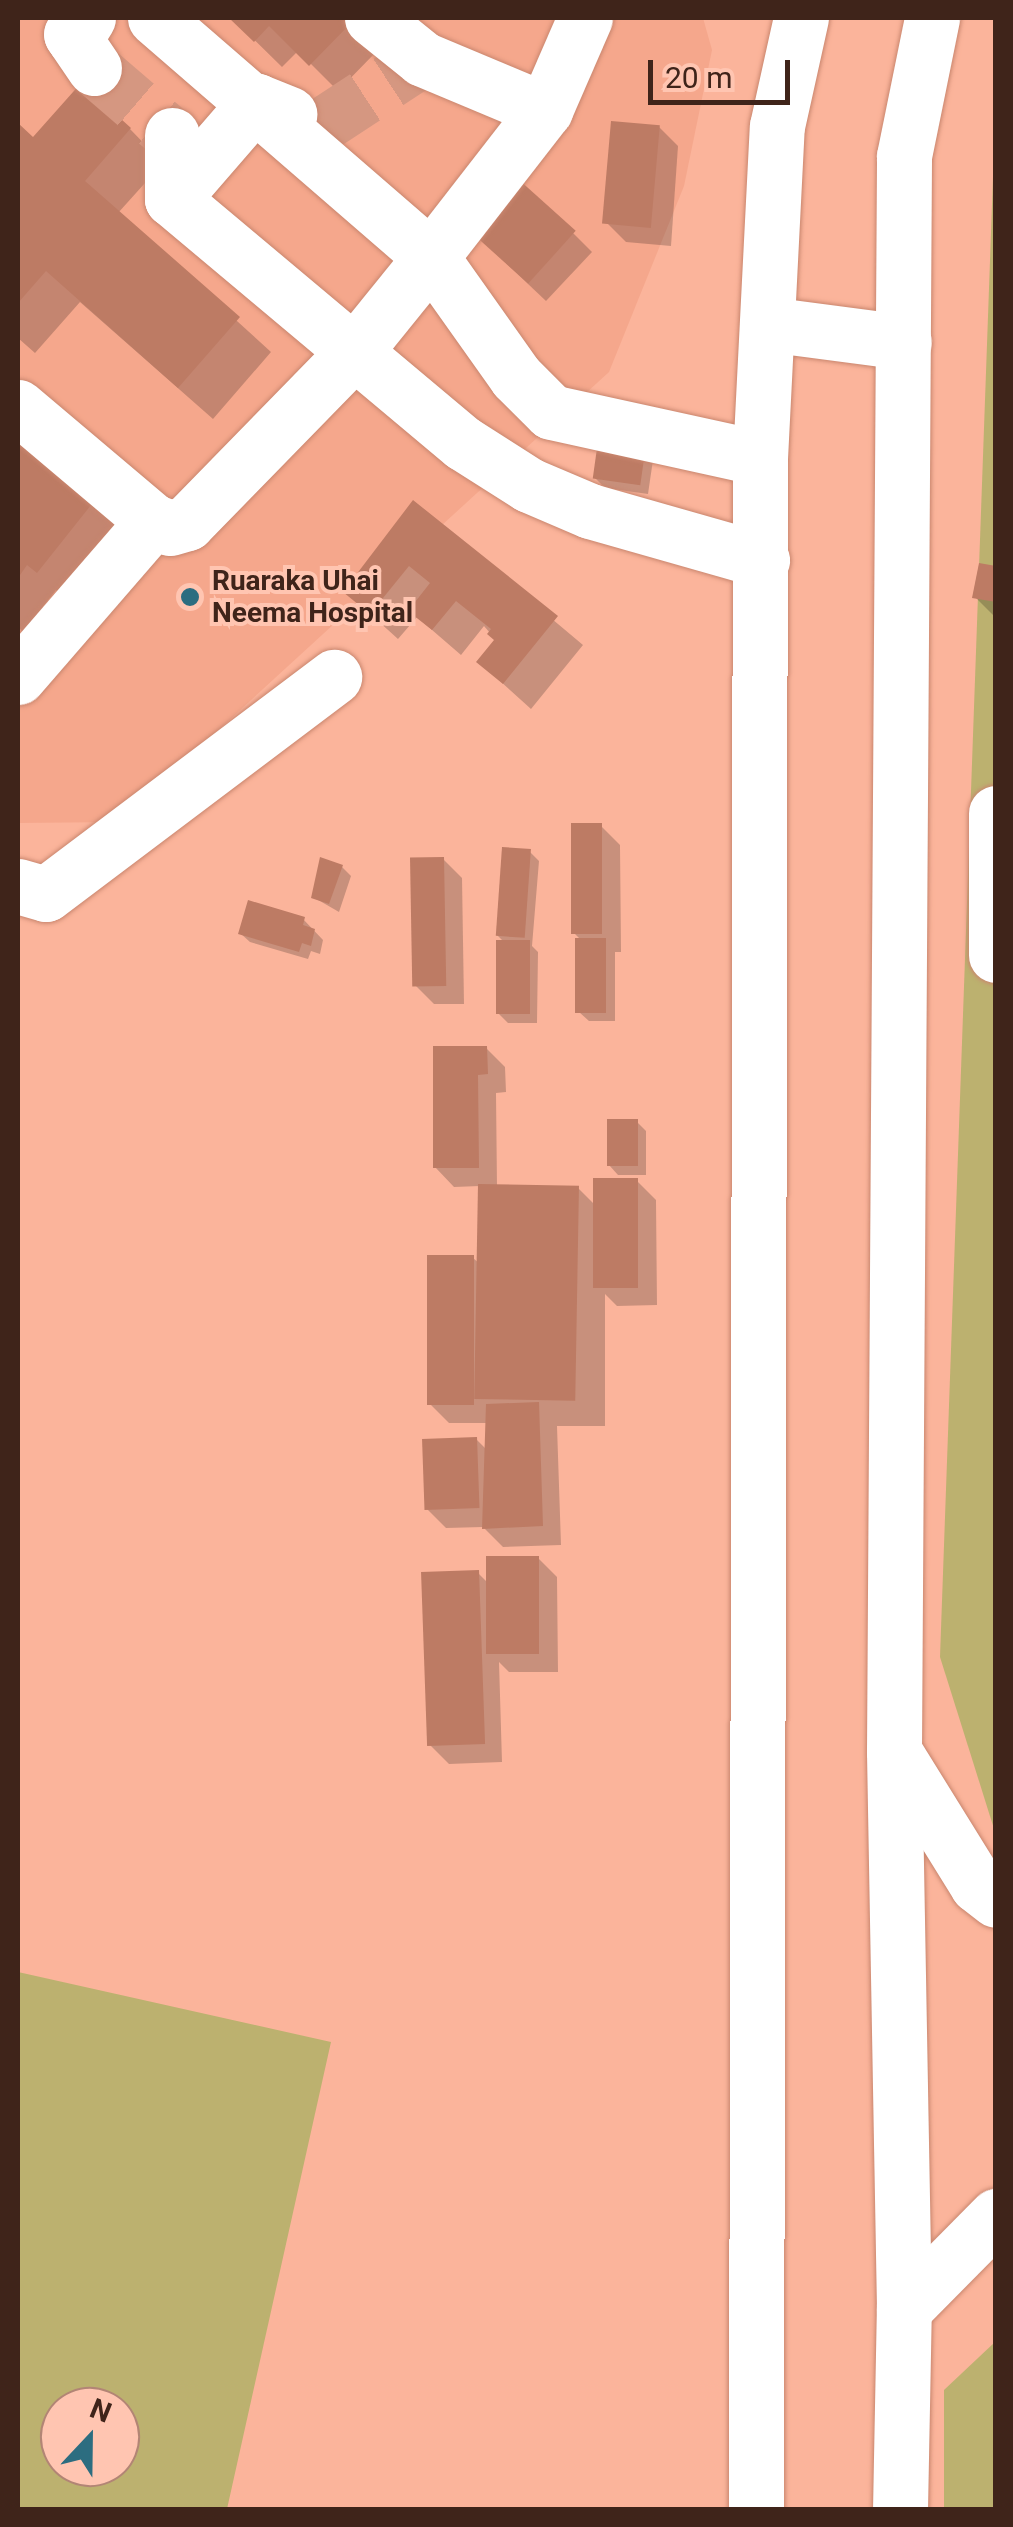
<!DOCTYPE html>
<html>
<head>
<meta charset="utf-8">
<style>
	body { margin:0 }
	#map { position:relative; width:1013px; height:2527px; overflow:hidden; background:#fbb49b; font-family:Roboto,sans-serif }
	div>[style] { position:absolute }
	.built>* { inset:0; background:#f5a78c }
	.green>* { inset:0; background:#bcb16f }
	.shadow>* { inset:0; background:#0003 }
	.building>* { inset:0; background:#bd7b64; transform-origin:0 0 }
	.minor-tunnel>* { height:55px; margin-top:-27.5px; transform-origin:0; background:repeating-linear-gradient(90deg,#d59781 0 55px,transparent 0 83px) }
	.roads { filter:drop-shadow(0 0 2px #c9866e) drop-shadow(0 0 2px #c9866e) }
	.minor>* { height:55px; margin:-27.5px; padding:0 27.5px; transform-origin:27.5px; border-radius:27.5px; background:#fff }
	.dots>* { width:28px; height:28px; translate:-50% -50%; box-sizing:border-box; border:5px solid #ffc5b1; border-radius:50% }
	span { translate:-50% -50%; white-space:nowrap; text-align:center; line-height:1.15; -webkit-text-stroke:8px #ffc5b1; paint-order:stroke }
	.poi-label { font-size:28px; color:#3f241a; font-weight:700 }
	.left { translate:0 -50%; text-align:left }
	.frame { position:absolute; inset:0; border:20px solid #3f241a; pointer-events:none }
	.north { position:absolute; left:40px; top:2387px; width:100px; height:100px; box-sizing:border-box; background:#ffc5b1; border:2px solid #b28575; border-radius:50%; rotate:22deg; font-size:28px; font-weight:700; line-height:40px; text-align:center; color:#3f241a }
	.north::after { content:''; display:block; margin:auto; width:35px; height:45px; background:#2c6d80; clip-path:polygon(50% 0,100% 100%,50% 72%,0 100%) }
	.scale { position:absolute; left:648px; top:60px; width:142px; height:45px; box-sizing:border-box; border:5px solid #3f241a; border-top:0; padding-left:12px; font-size:30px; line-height:35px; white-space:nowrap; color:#3f241a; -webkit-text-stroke:8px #ffc5b1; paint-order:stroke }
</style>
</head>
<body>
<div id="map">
	<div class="built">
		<div style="clip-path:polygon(18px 18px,703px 18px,712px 50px,684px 186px,609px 372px,118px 822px,18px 823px)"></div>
	</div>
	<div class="green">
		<div style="clip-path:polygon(995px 121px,995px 1832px,940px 1657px)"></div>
		<div style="clip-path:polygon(evenodd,18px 1972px,331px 2042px,227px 2509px,18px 2509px,18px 1972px,60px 2407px,120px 2407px,120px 2467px,60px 2467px,60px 2407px)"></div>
		<div style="clip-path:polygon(995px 2342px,995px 2509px,944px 2509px,944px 2390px)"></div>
	</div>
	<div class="shadow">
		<div style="clip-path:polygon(232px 18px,339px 18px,375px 53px,338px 91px,298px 51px,282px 67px)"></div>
		<div style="clip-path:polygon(18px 126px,34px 140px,130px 129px,163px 163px,118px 213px,271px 352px,213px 419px,80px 302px,35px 353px,18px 338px)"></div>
		<div style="clip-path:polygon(659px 127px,678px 146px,671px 246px,626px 242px,607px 223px)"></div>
		<div style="clip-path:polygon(573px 233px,592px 252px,546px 301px,490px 248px)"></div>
		<div style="clip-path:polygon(18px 442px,120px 528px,65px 598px,56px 590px,23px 632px,18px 627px)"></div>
		<div style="clip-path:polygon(654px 453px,648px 494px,605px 488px,595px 478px)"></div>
		<div style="clip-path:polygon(414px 503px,583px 645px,531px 709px,479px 662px,496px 640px,484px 626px,461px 655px,417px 617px,398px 639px,346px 592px)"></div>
		<div style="clip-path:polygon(996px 569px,996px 618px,975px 597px)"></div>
		<div style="clip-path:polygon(601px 826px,620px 845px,621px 952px,615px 952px,615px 1021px,589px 1021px,579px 1012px,582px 941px,574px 933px)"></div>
		<div style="clip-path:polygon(530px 852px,539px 861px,532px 946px,538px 952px,537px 1023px,508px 1023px,498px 1013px,505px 943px,497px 935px)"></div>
		<div style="clip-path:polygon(443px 859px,462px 878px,464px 1004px,434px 1004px,415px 985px)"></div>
		<div style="clip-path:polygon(342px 867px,351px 876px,339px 912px,313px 897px)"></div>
		<div style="clip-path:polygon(303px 919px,323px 940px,320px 954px,311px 951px,308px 959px,250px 942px,240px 933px)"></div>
		<div style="clip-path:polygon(486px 1048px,505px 1067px,506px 1092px,496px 1093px,497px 1187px,578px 1188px,596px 1206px,637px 1181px,656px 1200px,657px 1305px,617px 1306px,605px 1294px,605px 1426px,557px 1426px,561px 1545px,503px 1547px,483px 1527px,446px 1528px,427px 1509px,476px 1439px,487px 1450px,488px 1423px,449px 1423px,430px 1404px,473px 1258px,480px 1264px,480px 1186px,454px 1187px,435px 1167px)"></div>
		<div style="clip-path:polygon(637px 1122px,646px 1131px,646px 1175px,618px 1175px,609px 1165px)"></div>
		<div style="clip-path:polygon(538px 1558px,557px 1577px,558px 1672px,509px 1672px,499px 1662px,502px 1762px,449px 1764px,430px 1745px,478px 1573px,489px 1584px)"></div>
	</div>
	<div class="building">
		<div style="clip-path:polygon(229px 18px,343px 18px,350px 24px,309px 66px,269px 26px,254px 42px)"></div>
		<div style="clip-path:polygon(81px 83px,131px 128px,85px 181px,240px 317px,178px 388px,46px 271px,18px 303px,18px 123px,33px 137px)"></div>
		<div style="left:611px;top:121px;width:49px;height:103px;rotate:5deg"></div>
		<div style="left:517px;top:178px;width:79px;height:71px;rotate:42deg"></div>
		<div style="left:599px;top:434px;width:48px;height:45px;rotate:8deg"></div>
		<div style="clip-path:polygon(18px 439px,95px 500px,37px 573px,27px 565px,18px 578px)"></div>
		<div style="clip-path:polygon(413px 500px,558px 616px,503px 684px,476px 662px,494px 640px,487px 634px,491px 629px,456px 601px,432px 630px,408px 611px,430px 583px,409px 566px,370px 614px,343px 592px)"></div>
		<div style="clip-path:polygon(979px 563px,996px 566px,996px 602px,972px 598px)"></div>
		<div style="left:571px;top:823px;width:31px;height:111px"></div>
		<div style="left:502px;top:847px;width:29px;height:89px;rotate:4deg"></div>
		<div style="clip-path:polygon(320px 857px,343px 865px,329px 904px,311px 898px)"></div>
		<div style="left:444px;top:857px;width:129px;height:34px;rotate:89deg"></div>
		<div style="clip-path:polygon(248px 900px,305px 917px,303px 925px,315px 929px,311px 946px,302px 943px,299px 952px,238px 934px)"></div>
		<div style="left:575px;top:938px;width:31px;height:75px"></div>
		<div style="left:496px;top:940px;width:34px;height:74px"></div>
		<div style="clip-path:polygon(433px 1046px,487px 1046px,488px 1074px,478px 1075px,479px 1168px,433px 1168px)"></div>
		<div style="left:607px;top:1119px;width:31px;height:47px"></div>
		<div style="left:593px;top:1178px;width:45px;height:110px"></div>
		<div style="left:478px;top:1184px;width:101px;height:215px;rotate:1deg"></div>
		<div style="left:427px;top:1255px;width:47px;height:150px"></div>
		<div style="clip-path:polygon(539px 1402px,543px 1526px,482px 1529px,486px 1404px)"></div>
		<div style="left:477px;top:1437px;width:71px;height:55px;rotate:88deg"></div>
		<div style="left:486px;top:1556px;width:53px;height:98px"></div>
		<div style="left:479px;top:1570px;width:174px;height:58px;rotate:88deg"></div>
	</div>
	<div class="minor-tunnel">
		<div style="left:94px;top:68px;width:103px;rotate:40.7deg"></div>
		<div style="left:319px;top:127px;width:124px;rotate:-33.2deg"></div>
	</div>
	<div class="roads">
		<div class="minor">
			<div style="left:88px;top:18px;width:25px;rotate:122deg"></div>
			<div style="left:75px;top:39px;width:6px;rotate:-129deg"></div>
			<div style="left:71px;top:34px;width:41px;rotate:55.9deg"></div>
			<div style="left:155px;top:18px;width:365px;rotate:40.9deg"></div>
			<div style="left:431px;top:257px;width:147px;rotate:54.7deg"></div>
			<div style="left:516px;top:377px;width:49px;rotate:45deg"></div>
			<div style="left:551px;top:412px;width:214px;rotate:12.4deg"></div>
			<div style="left:372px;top:18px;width:65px;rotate:38.8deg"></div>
			<div style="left:423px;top:59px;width:132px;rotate:22.7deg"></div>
			<div style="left:172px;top:135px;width:64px;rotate:90deg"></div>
			<div style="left:172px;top:199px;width:380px;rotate:40deg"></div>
			<div style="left:463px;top:443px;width:78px;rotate:32.5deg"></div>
			<div style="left:529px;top:485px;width:66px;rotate:23.1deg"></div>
			<div style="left:590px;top:511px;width:179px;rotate:15.9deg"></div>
			<div style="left:172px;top:199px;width:130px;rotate:-49.1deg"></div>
			<div style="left:257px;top:101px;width:35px;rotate:22deg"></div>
			<div style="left:768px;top:324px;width:137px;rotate:7.5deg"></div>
			<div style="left:18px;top:407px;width:177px;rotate:40.2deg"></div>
			<div style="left:153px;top:521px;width:18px;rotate:22deg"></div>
			<div style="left:170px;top:528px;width:18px;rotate:-16deg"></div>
			<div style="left:187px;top:523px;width:239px;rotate:-45.7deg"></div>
			<div style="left:354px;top:352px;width:122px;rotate:-51deg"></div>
			<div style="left:431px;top:257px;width:186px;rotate:-52.2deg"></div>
			<div style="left:545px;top:110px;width:100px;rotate:-66.5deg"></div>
			<div style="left:18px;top:677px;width:206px;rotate:-49.1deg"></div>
			<div style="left:996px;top:813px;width:142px;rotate:90deg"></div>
			<div style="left:18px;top:886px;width:29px;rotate:16deg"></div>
			<div style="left:46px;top:894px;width:361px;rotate:-37deg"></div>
			<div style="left:894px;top:1751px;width:158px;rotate:58.2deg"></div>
			<div style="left:977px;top:1885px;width:24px;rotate:38deg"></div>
			<div style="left:904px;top:2309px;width:131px;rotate:-45.3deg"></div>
			<div style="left:756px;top:2510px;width:2052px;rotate:-89.89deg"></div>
			<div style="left:760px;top:458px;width:332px;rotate:-87.1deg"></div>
			<div style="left:777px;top:126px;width:111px;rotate:-77.5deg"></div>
			<div style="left:900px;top:2510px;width:201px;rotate:-88.9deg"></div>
			<div style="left:904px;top:2309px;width:558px;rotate:-91.03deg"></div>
			<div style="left:894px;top:1751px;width:1595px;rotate:-89.64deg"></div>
			<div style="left:904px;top:156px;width:141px;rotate:-78.5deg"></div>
		</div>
	</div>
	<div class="dots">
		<div style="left:190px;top:597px;background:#2c6d80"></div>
	</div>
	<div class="poi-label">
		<span class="left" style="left:212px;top:597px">Ruaraka Uhai<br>Neema Hospital</span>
	</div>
	<div class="frame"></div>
	<div class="north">N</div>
	<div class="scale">20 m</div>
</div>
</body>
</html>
